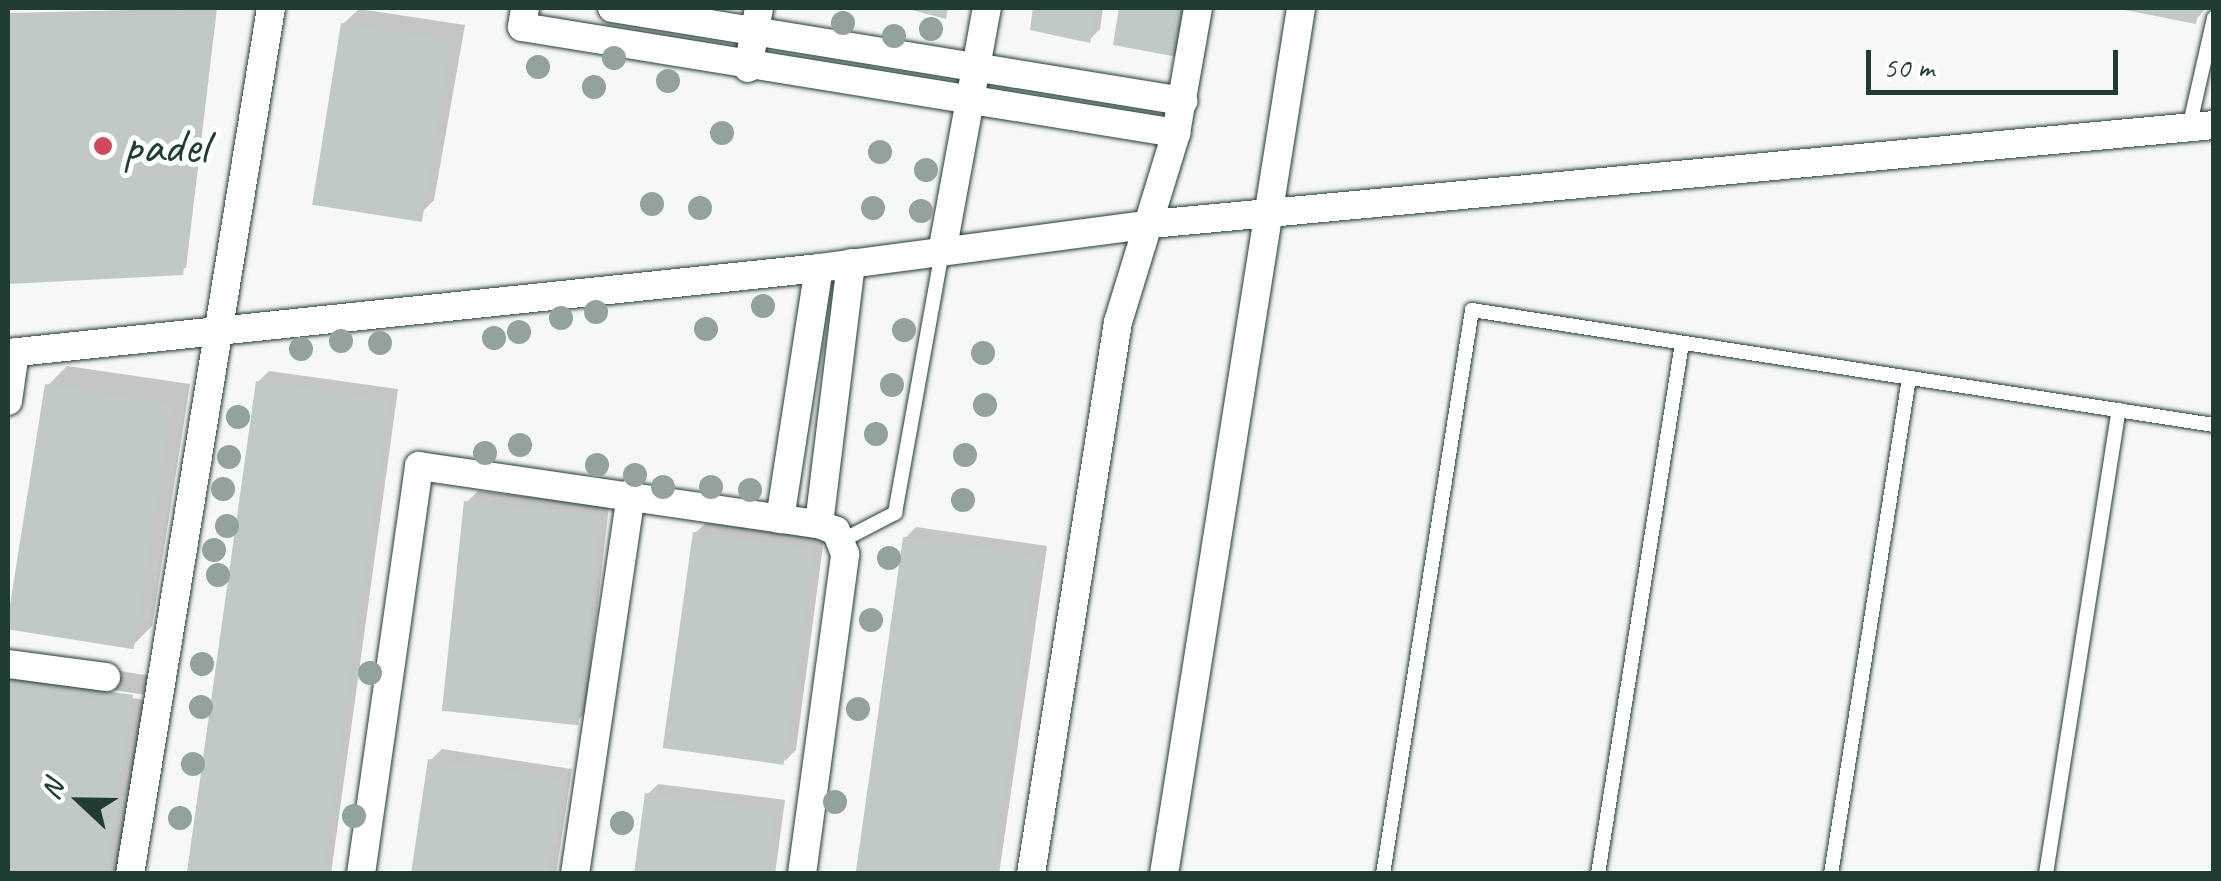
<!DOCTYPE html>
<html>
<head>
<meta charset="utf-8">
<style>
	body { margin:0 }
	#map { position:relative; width:2221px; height:881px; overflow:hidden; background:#f6f7f7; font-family:Caveat,sans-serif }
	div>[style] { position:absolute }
	.shadow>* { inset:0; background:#0003 }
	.building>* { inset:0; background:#c0c9c6; transform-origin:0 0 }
	.roads { filter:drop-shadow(0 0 2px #1f3d34) drop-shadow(0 0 2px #1f3d34) }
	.service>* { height:14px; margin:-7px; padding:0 7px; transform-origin:7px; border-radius:7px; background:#fff }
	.minor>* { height:28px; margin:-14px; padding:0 14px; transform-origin:14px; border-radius:14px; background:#fff }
	.trees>* { width:24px; height:24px; margin:-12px; border-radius:50%; background:#94a29e }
	.dots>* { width:28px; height:28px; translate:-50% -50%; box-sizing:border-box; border:5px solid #fff; border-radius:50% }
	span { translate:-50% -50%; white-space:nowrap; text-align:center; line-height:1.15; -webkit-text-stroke:10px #fff; paint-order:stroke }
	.poi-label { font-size:50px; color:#1f3d34 }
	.left { translate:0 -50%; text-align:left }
	.frame { position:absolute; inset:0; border:10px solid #1f3d34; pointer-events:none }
	.north { position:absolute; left:30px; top:751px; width:100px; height:100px; -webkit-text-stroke:8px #fff; paint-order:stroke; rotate:292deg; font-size:28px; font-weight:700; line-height:40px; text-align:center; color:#1f3d34 }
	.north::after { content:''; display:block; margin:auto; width:35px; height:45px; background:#1f3d34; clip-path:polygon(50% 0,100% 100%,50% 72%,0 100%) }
	.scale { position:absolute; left:1866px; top:50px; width:252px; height:45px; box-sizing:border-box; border:5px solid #1f3d34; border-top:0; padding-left:12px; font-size:30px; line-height:35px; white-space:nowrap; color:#1f3d34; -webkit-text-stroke:8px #fff; paint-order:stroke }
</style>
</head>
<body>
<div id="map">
	<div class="shadow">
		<div style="clip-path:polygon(217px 8px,186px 268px,8px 282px,8px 13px)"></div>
		<div style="clip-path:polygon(1036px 8px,1103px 8px,1100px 29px,1089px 40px,1032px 28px)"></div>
		<div style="clip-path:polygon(2118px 8px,2206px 8px,2195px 21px)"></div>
		<div style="clip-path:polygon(359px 9px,465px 25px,434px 200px,418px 216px,343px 24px)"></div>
		<div style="clip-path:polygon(67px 366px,190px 384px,152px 626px,132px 646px,47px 386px)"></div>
		<div style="clip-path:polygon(269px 371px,398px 389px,331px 874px,190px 874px,258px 382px)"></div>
		<div style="clip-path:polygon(478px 491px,609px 506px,585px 713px,574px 724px,467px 502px)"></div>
		<div style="clip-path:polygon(706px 523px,824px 538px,796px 750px,785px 761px,695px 533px)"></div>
		<div style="clip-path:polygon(916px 527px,1047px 546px,999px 874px,856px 874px,905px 538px)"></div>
		<div style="clip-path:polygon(evenodd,28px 657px,152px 676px,120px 874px,8px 874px,8px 677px,28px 657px,21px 676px,146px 695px,145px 700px,21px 681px,21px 676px)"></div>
		<div style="clip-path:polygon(442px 749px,572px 769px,556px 874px,414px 874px,431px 760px)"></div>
		<div style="clip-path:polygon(658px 784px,785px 800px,775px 874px,637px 874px,648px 794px)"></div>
	</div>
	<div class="building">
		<div style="clip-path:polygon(904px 8px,948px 8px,946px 19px)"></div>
		<div style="clip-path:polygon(1033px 8px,1096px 8px,1090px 43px,1030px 30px)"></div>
		<div style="clip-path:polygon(1119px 8px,1186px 8px,1178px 57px,1113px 45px)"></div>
		<div style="clip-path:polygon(2115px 8px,2199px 8px,2196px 24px)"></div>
		<div style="clip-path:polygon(214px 12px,183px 275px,8px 284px,8px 17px)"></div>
		<div style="left:341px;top:23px;width:111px;height:184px;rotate:9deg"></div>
		<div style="left:256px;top:381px;width:134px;height:498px;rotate:8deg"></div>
		<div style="left:45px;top:384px;width:129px;height:248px;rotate:9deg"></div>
		<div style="left:464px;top:501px;width:137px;height:211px;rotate:6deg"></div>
		<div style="left:693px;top:532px;width:122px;height:218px;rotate:8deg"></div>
		<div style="left:903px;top:537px;width:135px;height:341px;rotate:8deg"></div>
		<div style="clip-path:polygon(8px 676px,133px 695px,105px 874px,8px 874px)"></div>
		<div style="clip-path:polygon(428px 759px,562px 779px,548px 874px,411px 874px)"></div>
		<div style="clip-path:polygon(645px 793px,775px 810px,767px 874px,634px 874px)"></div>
	</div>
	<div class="roads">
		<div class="service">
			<div style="left:2189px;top:128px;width:113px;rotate:-77.2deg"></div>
			<div style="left:843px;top:540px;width:59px;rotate:-27.4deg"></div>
			<div style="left:895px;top:513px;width:270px;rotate:-79.8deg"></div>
			<div style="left:1383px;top:874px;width:571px;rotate:-81.03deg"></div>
			<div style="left:1472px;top:310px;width:751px;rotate:8.81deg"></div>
			<div style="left:1598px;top:874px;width:538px;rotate:-81.01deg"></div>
			<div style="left:1831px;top:874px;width:502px;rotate:-81.06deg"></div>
			<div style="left:2046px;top:874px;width:470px;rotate:-81.1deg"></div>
		</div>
		<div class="minor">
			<div style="left:525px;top:8px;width:19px;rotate:99deg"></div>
			<div style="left:522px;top:27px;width:663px;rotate:9.21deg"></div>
			<div style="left:612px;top:8px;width:579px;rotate:9.25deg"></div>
			<div style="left:748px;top:68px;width:61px;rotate:-79.6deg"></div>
			<div style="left:943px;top:247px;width:243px;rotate:-79.6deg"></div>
			<div style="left:8px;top:353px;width:815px;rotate:-5.98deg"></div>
			<div style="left:819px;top:268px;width:335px;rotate:-7.5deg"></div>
			<div style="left:1151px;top:224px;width:1068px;rotate:-5.32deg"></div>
			<div style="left:8px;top:401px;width:49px;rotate:-81.9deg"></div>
			<div style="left:780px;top:519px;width:254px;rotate:-81.2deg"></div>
			<div style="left:8px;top:664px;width:99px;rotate:7.6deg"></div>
			<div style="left:130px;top:874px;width:877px;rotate:-80.75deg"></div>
			<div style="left:361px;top:874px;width:412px;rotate:-81.9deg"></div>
			<div style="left:419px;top:466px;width:404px;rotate:8.3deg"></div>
			<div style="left:575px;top:874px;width:385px;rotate:-81.6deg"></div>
			<div style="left:802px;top:874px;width:323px;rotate:-82.3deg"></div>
			<div style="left:845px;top:554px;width:25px;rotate:-111deg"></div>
			<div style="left:836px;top:531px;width:18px;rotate:-158deg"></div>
			<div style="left:819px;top:524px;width:263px;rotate:-83deg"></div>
			<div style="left:1031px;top:874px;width:559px;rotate:-81.04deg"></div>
			<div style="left:1118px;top:322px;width:198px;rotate:-72.9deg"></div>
			<div style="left:1176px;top:133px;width:127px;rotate:-80deg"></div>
			<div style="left:1164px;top:874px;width:877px;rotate:-81.01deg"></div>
		</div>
	</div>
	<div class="trees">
		<div style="left:843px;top:23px"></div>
		<div style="left:931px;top:29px"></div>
		<div style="left:894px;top:36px"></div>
		<div style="left:614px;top:58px"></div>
		<div style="left:538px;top:67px"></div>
		<div style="left:668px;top:81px"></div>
		<div style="left:594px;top:87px"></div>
		<div style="left:722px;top:133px"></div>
		<div style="left:880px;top:152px"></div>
		<div style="left:926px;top:170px"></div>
		<div style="left:652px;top:204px"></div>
		<div style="left:700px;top:208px"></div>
		<div style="left:873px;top:208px"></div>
		<div style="left:921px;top:211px"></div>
		<div style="left:763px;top:306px"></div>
		<div style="left:596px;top:312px"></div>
		<div style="left:561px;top:318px"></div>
		<div style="left:706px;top:329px"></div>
		<div style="left:904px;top:330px"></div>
		<div style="left:519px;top:332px"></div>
		<div style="left:494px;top:338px"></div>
		<div style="left:341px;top:341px"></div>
		<div style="left:380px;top:343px"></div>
		<div style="left:301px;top:349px"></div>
		<div style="left:983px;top:353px"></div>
		<div style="left:892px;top:385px"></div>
		<div style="left:985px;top:405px"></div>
		<div style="left:238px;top:417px"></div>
		<div style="left:876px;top:434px"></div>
		<div style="left:520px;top:445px"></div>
		<div style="left:485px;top:453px"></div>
		<div style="left:965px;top:455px"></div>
		<div style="left:229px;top:457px"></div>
		<div style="left:597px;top:465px"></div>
		<div style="left:635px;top:475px"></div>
		<div style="left:663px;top:487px"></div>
		<div style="left:711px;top:487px"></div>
		<div style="left:223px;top:489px"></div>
		<div style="left:750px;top:490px"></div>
		<div style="left:963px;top:500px"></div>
		<div style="left:227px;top:526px"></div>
		<div style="left:214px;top:550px"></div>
		<div style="left:889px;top:558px"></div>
		<div style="left:218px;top:575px"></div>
		<div style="left:871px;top:620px"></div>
		<div style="left:202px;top:664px"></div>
		<div style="left:370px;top:673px"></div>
		<div style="left:201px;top:707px"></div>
		<div style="left:858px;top:709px"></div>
		<div style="left:193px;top:764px"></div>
		<div style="left:835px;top:802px"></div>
		<div style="left:354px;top:816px"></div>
		<div style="left:180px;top:818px"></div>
		<div style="left:622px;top:823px"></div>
	</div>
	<div class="dots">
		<div style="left:103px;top:146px;background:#d1495b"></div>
	</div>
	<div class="poi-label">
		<span class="left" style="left:123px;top:146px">padel</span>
	</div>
	<div class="frame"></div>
	<div class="north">N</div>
	<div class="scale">50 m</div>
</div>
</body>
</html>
